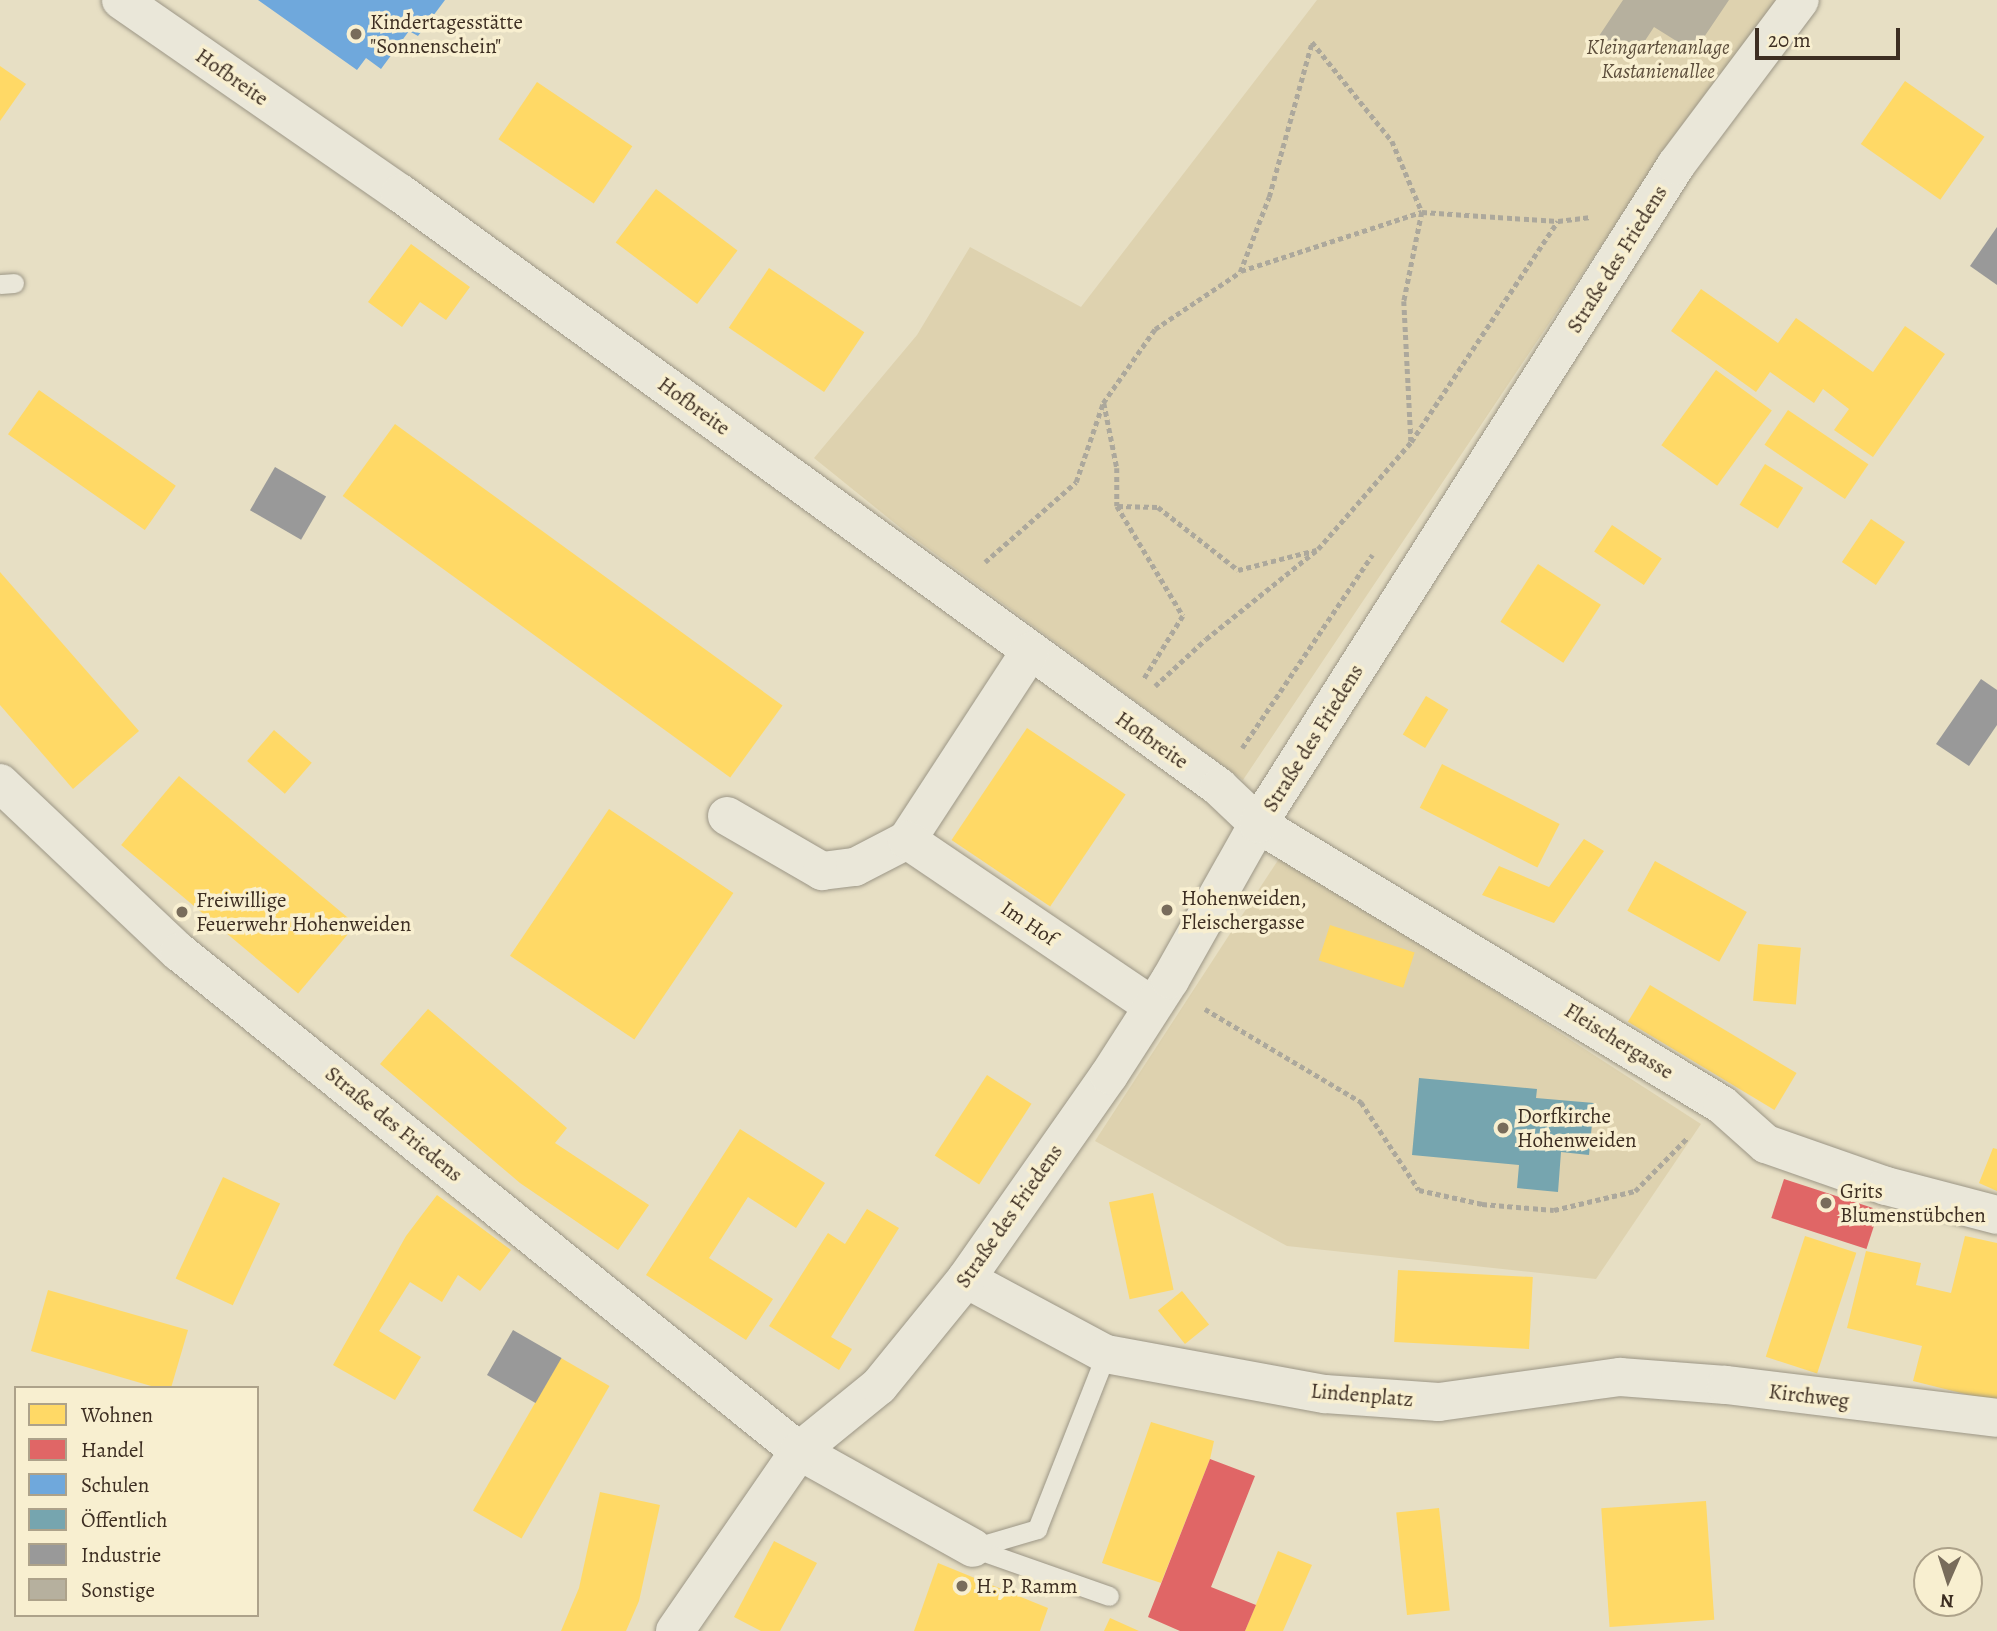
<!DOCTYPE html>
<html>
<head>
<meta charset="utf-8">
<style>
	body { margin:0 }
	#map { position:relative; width:1997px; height:1631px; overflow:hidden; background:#e7dfc4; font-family:Alegreya,serif }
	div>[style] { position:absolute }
	.green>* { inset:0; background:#ded2af }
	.homes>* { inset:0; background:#ffd966; transform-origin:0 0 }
	.shops>* { inset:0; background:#e06666; transform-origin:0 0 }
	.schools>* { inset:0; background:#6fa8dc }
	.public>* { inset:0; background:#76a5af }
	.industry>* { inset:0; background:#999; transform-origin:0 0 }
	.building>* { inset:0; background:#b6b09e }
	.path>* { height:4.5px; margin-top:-2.25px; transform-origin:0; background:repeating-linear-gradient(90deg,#aca89c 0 5px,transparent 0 8.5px) }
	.roads { filter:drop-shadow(0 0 2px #9c9686) drop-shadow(0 0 2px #9c9686) }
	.service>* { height:19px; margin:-9.5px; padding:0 9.5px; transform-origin:9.5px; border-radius:9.5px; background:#eae7d9 }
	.minor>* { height:38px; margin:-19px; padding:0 19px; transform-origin:19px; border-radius:19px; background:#eae7d9 }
	.dots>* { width:19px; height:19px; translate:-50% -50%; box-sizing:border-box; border:4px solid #f8efd0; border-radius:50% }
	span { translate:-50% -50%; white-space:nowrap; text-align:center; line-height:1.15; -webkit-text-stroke:7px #f8efd0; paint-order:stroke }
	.poi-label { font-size:21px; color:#3d2e22 }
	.left { translate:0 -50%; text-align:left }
	.park-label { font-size:21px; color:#5c4d3b; font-style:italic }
	.street-label { font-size:21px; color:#3d2e22 }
	.legend { position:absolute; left:14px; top:1386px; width:245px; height:231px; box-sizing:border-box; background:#f8efd0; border:2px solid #ada28a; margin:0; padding:9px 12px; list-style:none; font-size:21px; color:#3d2e22 }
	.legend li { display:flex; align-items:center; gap:14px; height:35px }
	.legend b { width:35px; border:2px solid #ada28a }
	.north { position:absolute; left:1913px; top:1547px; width:70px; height:70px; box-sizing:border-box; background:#f8efd0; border:2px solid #ada28a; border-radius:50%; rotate:183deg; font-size:19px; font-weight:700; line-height:28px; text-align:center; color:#3d2e22 }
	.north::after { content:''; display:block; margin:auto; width:24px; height:32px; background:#786c5b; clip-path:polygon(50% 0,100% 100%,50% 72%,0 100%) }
	.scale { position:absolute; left:1755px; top:28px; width:145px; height:32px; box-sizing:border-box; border:4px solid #3d2e22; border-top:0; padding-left:9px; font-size:21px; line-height:24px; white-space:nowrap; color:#3d2e22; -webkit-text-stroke:5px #f8efd0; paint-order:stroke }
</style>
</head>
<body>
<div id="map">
	<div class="green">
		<div style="clip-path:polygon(1317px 0,1779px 0,1672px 140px,1243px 780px,907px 533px,814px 458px,917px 335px,970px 247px,1081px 307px)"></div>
		<div style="clip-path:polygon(1282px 854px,1701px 1124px,1596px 1279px,1287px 1246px,1095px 1141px)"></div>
	</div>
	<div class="homes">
		<div style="clip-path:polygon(0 66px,26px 84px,0 121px)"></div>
		<div style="left:1905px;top:81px;width:97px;height:77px;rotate:35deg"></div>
		<div style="left:537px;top:82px;width:115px;height:69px;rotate:34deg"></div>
		<div style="left:656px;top:189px;width:102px;height:67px;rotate:37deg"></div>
		<div style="clip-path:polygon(411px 244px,470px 287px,446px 320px,420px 302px,402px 327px,368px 302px)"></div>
		<div style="left:769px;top:268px;width:115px;height:72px;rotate:34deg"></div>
		<div style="clip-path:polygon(1701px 289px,1778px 343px,1796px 318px,1873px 372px,1905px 326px,1945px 354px,1873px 457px,1834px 430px,1849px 409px,1823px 389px,1814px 403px,1770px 372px,1756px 392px,1671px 331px)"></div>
		<div style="left:1716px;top:370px;width:69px;height:93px;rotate:36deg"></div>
		<div style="left:39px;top:390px;width:167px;height:54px;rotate:35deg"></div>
		<div style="left:1788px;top:410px;width:97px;height:42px;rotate:34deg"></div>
		<div style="left:395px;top:424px;width:479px;height:89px;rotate:36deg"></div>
		<div style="left:1765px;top:464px;width:45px;height:48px;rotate:32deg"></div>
		<div style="left:1871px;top:519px;width:41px;height:52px;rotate:34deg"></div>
		<div style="left:1612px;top:525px;width:60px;height:32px;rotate:34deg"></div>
		<div style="left:1538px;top:564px;width:75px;height:69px;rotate:33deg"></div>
		<div style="clip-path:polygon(0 572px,139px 731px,73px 789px,0 705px)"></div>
		<div style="left:1426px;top:696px;width:26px;height:45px;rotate:31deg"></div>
		<div style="left:1027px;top:728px;width:119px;height:135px;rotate:34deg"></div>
		<div style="left:274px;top:730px;width:50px;height:41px;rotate:41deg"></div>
		<div style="left:1442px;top:764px;width:132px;height:49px;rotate:27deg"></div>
		<div style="left:179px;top:776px;width:231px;height:90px;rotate:40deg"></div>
		<div style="left:609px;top:809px;width:150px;height:177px;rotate:34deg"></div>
		<div style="clip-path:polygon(1584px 839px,1604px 851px,1554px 923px,1482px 895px,1499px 866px,1549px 887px)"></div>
		<div style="left:1655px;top:861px;width:105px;height:57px;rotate:29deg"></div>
		<div style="left:1330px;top:925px;width:89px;height:37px;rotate:18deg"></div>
		<div style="left:1758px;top:944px;width:43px;height:57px;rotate:5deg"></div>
		<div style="left:1650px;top:985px;width:171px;height:43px;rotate:31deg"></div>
		<div style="clip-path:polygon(428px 1009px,567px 1128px,555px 1143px,649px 1205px,618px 1250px,520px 1183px,380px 1064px)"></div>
		<div style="left:987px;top:1075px;width:53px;height:96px;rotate:33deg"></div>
		<div style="clip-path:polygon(740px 1129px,825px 1183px,796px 1228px,748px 1197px,709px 1258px,773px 1299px,746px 1340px,646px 1275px)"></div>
		<div style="clip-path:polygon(1993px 1148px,1997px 1149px,1997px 1191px,1979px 1183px)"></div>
		<div style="left:223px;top:1177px;width:63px;height:112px;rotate:25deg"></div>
		<div style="left:1153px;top:1193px;width:99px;height:45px;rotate:78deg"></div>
		<div style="clip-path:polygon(437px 1195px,511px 1250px,480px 1291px,458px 1275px,442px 1302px,410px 1282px,379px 1331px,421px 1357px,395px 1400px,333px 1365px,406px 1236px)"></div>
		<div style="clip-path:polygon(867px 1209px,899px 1228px,831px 1337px,852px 1349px,839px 1370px,769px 1326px,828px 1233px,845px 1244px)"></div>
		<div style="left:1805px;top:1236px;width:54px;height:127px;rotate:18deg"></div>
		<div style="clip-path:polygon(1965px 1236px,1997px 1243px,1997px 1402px,1913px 1381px,1922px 1346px,1847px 1328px,1866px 1251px,1921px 1263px,1916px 1285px,1951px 1293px)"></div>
		<div style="left:1398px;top:1270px;width:135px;height:72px;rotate:3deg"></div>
		<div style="clip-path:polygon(48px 1290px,188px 1330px,171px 1388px,158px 1388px,31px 1351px)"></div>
		<div style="left:1182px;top:1291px;width:43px;height:31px;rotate:51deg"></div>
		<div style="left:561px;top:1358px;width:56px;height:176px;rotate:30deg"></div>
		<div style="clip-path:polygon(1151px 1422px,1214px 1441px,1210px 1459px,1161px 1583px,1102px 1563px)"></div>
		<div style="clip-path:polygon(600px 1492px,660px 1505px,639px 1601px,626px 1631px,561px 1631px,579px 1588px)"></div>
		<div style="left:1706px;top:1501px;width:119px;height:105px;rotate:86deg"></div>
		<div style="left:1439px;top:1508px;width:103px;height:43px;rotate:84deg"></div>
		<div style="clip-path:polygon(774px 1541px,817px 1563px,780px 1631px,761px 1631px,734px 1617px)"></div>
		<div style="clip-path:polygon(1278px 1551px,1312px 1565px,1283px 1631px,1245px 1631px)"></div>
		<div style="clip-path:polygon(938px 1563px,1048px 1608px,1040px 1631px,914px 1631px)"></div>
		<div style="clip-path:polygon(1110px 1618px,1139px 1631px,1104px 1631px)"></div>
	</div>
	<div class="shops">
		<div style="left:1784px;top:1179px;width:100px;height:41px;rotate:18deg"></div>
		<div style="clip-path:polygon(1210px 1459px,1255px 1476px,1211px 1587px,1256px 1605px,1245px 1631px,1180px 1631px,1148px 1617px)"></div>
	</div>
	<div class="schools">
		<div style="clip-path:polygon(258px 0,445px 0,418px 36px,409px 31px,381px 69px,366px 58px,357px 70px)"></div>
	</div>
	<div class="public">
		<div style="clip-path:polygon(1419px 1078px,1537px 1089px,1536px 1098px,1594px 1103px,1589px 1155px,1561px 1152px,1558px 1192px,1517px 1188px,1519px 1165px,1412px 1155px)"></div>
	</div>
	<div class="industry">
		<div style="clip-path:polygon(1997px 227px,1997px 285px,1970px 266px)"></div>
		<div style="left:275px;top:467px;width:59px;height:50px;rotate:30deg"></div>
		<div style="clip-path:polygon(1981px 679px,1997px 690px,1997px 725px,1969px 766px,1936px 744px)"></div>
		<div style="left:513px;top:1330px;width:56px;height:52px;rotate:30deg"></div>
	</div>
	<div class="building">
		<div style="clip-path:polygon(1623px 0,1729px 0,1694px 52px,1654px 27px,1631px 62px,1597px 39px)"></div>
	</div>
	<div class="path">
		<div style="left:1241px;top:271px;width:190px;rotate:-18.1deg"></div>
		<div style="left:1422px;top:212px;width:91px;rotate:101.4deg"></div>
		<div style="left:1404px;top:301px;width:140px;rotate:87.1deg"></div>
		<div style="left:1104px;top:403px;width:66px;rotate:78.7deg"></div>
		<div style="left:1117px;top:468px;width:38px;rotate:90deg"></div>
		<div style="left:1117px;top:506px;width:128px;rotate:59deg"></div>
		<div style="left:1183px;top:616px;width:74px;rotate:121.8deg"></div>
		<div style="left:1118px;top:506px;width:40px;rotate:1.4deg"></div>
		<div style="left:1158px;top:507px;width:102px;rotate:38.2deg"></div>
		<div style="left:1238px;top:570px;width:81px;rotate:-14.4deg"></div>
		<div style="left:985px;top:562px;width:121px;rotate:-41.3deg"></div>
		<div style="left:1076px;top:482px;width:83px;rotate:-71.1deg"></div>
		<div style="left:1103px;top:403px;width:90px;rotate:-54.9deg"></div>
		<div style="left:1155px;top:329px;width:102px;rotate:-33.8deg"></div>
		<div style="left:1240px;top:272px;width:80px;rotate:-68.9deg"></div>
		<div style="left:1269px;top:197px;width:161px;rotate:-74.5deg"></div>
		<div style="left:1312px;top:42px;width:127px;rotate:51.1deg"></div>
		<div style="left:1392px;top:141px;width:77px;rotate:67.1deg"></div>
		<div style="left:1422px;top:212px;width:136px;rotate:3.8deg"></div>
		<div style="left:1558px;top:221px;width:31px;rotate:-7deg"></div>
		<div style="left:1155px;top:686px;width:69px;rotate:-42.7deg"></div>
		<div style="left:1206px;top:639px;width:144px;rotate:-38.8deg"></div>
		<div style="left:1318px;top:549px;width:142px;rotate:-49deg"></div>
		<div style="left:1411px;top:442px;width:265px;rotate:-56.4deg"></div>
		<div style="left:1242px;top:748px;width:233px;rotate:-56deg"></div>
		<div style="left:1205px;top:1009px;width:182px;rotate:30.8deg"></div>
		<div style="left:1361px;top:1102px;width:105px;rotate:56.6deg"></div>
		<div style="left:1419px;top:1190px;width:65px;rotate:12.5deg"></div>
		<div style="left:1482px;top:1204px;width:72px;rotate:4.8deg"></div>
		<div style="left:1554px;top:1210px;width:83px;rotate:-13.2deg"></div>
		<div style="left:1635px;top:1191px;width:76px;rotate:-45.5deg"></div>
	</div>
	<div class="roads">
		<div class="service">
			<div style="left:0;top:284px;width:14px;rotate:-4deg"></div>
			<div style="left:973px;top:1548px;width:67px;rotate:-16.5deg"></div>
			<div style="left:1037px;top:1529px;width:188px;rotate:-68.5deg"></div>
			<div style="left:973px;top:1548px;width:144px;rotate:19.4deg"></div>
		</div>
		<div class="minor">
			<div style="left:121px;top:0;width:339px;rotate:34.7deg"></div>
			<div style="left:400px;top:193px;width:1012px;rotate:35.95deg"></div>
			<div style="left:1219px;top:787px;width:54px;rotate:43.5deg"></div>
			<div style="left:1258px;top:824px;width:542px;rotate:31.2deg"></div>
			<div style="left:1722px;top:1105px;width:59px;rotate:41.6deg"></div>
			<div style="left:1766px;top:1144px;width:127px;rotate:19.3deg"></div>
			<div style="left:1886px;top:1186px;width:115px;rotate:14.6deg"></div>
			<div style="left:0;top:783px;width:246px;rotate:43.4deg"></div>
			<div style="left:179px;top:952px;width:796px;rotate:38.83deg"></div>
			<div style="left:799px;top:1451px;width:199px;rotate:29.1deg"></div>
			<div style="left:727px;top:816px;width:110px;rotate:30.1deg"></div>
			<div style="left:822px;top:871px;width:33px;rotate:-7deg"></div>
			<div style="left:855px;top:867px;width:59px;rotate:-27.4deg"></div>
			<div style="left:907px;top:840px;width:225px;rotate:-56.9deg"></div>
			<div style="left:907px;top:840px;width:296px;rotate:34.1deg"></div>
			<div style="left:966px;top:1279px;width:159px;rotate:28.2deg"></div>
			<div style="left:1106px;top:1354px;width:223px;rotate:10.4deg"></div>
			<div style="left:1325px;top:1394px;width:114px;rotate:4deg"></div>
			<div style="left:1439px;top:1402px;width:183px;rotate:-7.9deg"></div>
			<div style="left:1620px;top:1377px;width:106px;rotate:4.3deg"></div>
			<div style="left:1726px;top:1385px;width:273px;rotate:6.9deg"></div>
			<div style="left:675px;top:1631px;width:219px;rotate:-55.4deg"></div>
			<div style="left:799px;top:1451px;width:103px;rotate:-39.1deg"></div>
			<div style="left:879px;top:1386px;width:138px;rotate:-50.9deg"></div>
			<div style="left:966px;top:1279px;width:249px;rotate:-55deg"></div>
			<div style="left:1109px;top:1075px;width:113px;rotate:-57.3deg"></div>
			<div style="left:1170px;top:980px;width:179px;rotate:-60.6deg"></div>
			<div style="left:1258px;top:824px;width:780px;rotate:-57.61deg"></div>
			<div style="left:1676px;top:165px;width:206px;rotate:-53.1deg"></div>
		</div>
	</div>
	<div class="dots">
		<div style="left:356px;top:34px;background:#786c5b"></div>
		<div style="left:1167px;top:910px;background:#786c5b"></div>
		<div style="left:182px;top:912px;background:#786c5b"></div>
		<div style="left:1503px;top:1128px;background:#786c5b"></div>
		<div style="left:1826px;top:1203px;background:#786c5b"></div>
		<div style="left:962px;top:1586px;background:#786c5b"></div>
	</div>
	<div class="poi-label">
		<span class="left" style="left:370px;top:34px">Kindertagesstätte<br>"Sonnenschein"</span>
		<span class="left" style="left:1181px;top:910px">Hohenweiden,<br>Fleischergasse</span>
		<span class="left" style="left:196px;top:912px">Freiwillige<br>Feuerwehr Hohenweiden</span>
		<span class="left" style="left:1517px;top:1128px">Dorfkirche<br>Hohenweiden</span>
		<span class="left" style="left:1840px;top:1203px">Grits<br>Blumenstübchen</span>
		<span class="left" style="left:976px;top:1586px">H. P. Ramm</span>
	</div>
	<div class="park-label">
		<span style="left:1658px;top:59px">Kleingartenanlage<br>Kastanienallee</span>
	</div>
	<div class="street-label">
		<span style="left:232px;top:77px;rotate:35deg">Hofbreite</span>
		<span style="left:1617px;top:259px;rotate:-58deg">Straße des Friedens</span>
		<span style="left:694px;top:406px;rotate:36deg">Hofbreite</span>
		<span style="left:1313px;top:738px;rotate:-58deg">Straße des Friedens</span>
		<span style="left:1152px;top:740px;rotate:35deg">Hofbreite</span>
		<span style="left:1029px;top:923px;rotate:34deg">Im Hof</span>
		<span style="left:1619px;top:1041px;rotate:32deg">Fleischergasse</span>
		<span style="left:394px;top:1124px;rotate:39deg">Straße des Friedens</span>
		<span style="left:1009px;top:1216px;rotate:-55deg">Straße des Friedens</span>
		<span style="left:1362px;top:1395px;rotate:5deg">Lindenplatz</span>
		<span style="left:1809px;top:1396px;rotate:7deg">Kirchweg</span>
	</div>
	<ul class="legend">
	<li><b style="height:19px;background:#ffd966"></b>Wohnen</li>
	<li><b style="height:19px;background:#e06666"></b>Handel</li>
	<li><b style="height:19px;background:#6fa8dc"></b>Schulen</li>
	<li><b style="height:19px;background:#76a5af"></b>Öffentlich</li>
	<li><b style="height:19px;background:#999"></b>Industrie</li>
	<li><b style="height:19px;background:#b6b09e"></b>Sonstige</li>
	</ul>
	<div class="north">N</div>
	<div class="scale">20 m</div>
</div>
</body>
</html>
